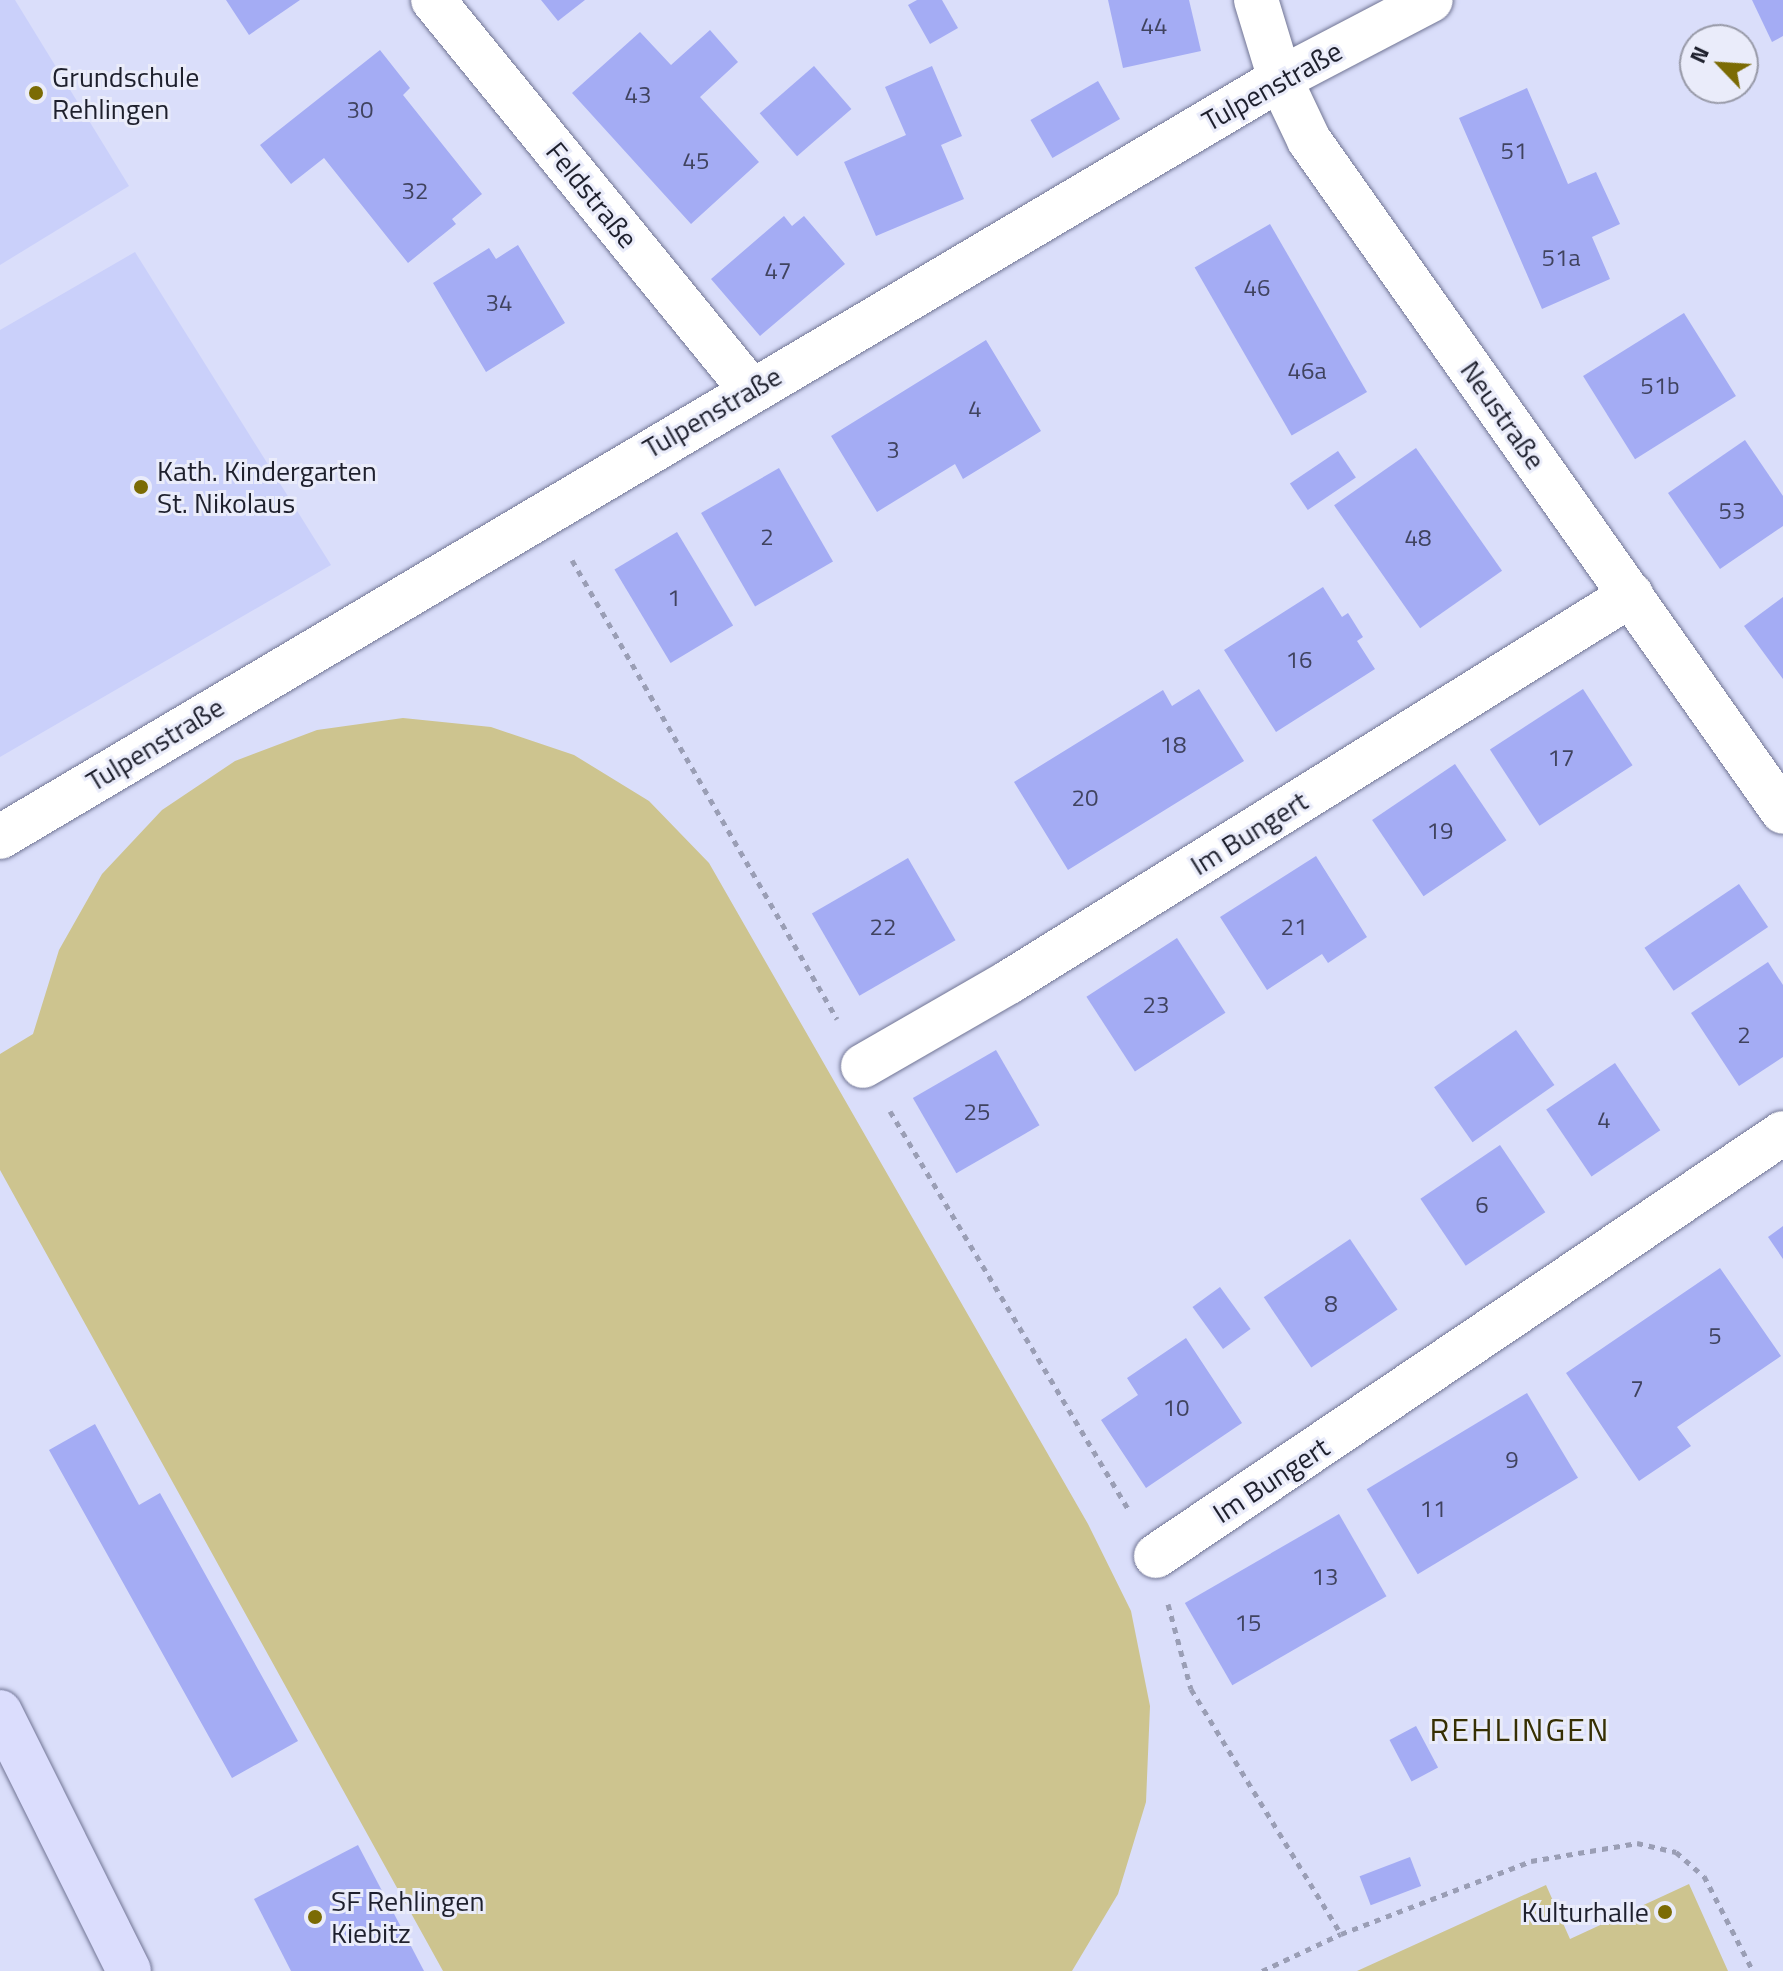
<!DOCTYPE html>
<html>
<head>
<meta charset="utf-8">
<style>
	body { margin:0 }
	#map { position:relative; width:1783px; height:1971px; overflow:hidden; background:#dadefa; font-family:"Titillium Web",sans-serif }
	div>[style] { position:absolute }
	.built>* { inset:0; background:#cad0fa }
	.green>* { inset:0; background:#cdc48f }
	.building>* { inset:0; background:#a4acf4; transform-origin:0 0 }
	.path>* { height:5px; margin-top:-2.5px; transform-origin:0; background:repeating-linear-gradient(90deg,#9a9eb5 0 6px,transparent 0 12px) }
	.roads { filter:drop-shadow(0 0 2px #717594) drop-shadow(0 0 2px #717594) }
	.minor>* { height:44px; margin:-22px; padding:0 22px; transform-origin:22px; border-radius:22px; background:#fff }
	.secondary>* { height:44px; margin:-22px; padding:0 22px; transform-origin:22px; border-radius:22px; background:#dbddfd }
	.dots>* { width:22px; height:22px; translate:-50% -50%; box-sizing:border-box; border:4px solid #eaecfa; border-radius:50% }
	span { translate:-50% -50%; white-space:nowrap; text-align:center; line-height:1.15; -webkit-text-stroke:6px #eaecfa; paint-order:stroke }
	.number-label { font-size:24px; color:#40435f }
	.number-label span { -webkit-text-stroke-width:0 }
	.poi-label { font-size:28px; color:#1e202d }
	.left { translate:0 -50%; text-align:left }
	.right { translate:-100% -50%; text-align:right }
	.street-label { font-size:28px; color:#1e202d }
	.quarter-label { font-size:32px; color:#362f03; letter-spacing:2px }
	.north { position:absolute; left:1679px; top:24px; width:80px; height:80px; box-sizing:border-box; background:#eaecfa; border:2px solid #989aa8; border-radius:50%; rotate:295deg; font-size:22px; font-weight:700; line-height:32px; text-align:center; color:#1e202d }
	.north::after { content:''; display:block; margin:auto; width:28px; height:36px; background:#7b6b04; clip-path:polygon(50% 0,100% 100%,50% 72%,0 100%) }
</style>
</head>
<body>
<div id="map">
	<div class="built">
		<div style="clip-path:polygon(0 0,15px 0,129px 186px,0 265px)"></div>
		<div style="clip-path:polygon(135px 252px,331px 565px,0 757px,0 330px)"></div>
	</div>
	<div class="green">
		<div style="clip-path:polygon(403px 718px,491px 727px,574px 755px,649px 801px,709px 863px,1088px 1524px,1131px 1611px,1150px 1706px,1146px 1802px,1118px 1894px,1072px 1971px,443px 1971px,0 1170px,0 1054px,33px 1034px,59px 950px,102px 874px,162px 810px,235px 761px,317px 730px)"></div>
		<div style="clip-path:polygon(1689px 1884px,1728px 1971px,1357px 1971px,1546px 1885px,1570px 1939px)"></div>
	</div>
	<div class="building">
		<div style="clip-path:polygon(226px 0,300px 0,249px 35px)"></div>
		<div style="clip-path:polygon(541px 0,585px 0,558px 21px)"></div>
		<div style="clip-path:polygon(917px 0,942px 0,958px 28px,930px 44px,908px 5px)"></div>
		<div style="clip-path:polygon(1108px 0,1189px 0,1201px 51px,1123px 68px)"></div>
		<div style="clip-path:polygon(1752px 0,1783px 0,1783px 36px,1772px 42px)"></div>
		<div style="clip-path:polygon(710px 30px,738px 62px,700px 97px,759px 162px,691px 224px,572px 93px,640px 32px,671px 65px)"></div>
		<div style="clip-path:polygon(380px 50px,410px 88px,403px 95px,482px 194px,452px 219px,456px 224px,408px 263px,324px 158px,291px 184px,260px 145px)"></div>
		<div style="left:814px;top:66px;width:57px;height:72px;rotate:49deg"></div>
		<div style="clip-path:polygon(932px 66px,962px 136px,941px 145px,964px 199px,876px 236px,844px 162px,906px 135px,885px 87px)"></div>
		<div style="left:1098px;top:81px;width:44px;height:78px;rotate:60deg"></div>
		<div style="clip-path:polygon(1527px 88px,1568px 184px,1596px 172px,1620px 224px,1592px 237px,1610px 279px,1542px 309px,1459px 118px)"></div>
		<div style="clip-path:polygon(784px 216px,792px 226px,804px 216px,845px 264px,760px 336px,711px 279px)"></div>
		<div style="left:1270px;top:224px;width:194px;height:87px;rotate:60deg"></div>
		<div style="clip-path:polygon(518px 245px,565px 323px,486px 372px,433px 283px,489px 248px,496px 259px)"></div>
		<div style="left:1684px;top:313px;width:98px;height:119px;rotate:58deg"></div>
		<div style="clip-path:polygon(986px 340px,1041px 431px,963px 479px,955px 464px,877px 512px,831px 436px)"></div>
		<div style="clip-path:polygon(1745px 440px,1783px 496px,1783px 526px,1720px 569px,1668px 493px)"></div>
		<div style="left:1416px;top:448px;width:150px;height:100px;rotate:55deg"></div>
		<div style="left:1338px;top:451px;width:32px;height:58px;rotate:56deg"></div>
		<div style="left:779px;top:468px;width:108px;height:90px;rotate:60deg"></div>
		<div style="left:677px;top:532px;width:109px;height:73px;rotate:59deg"></div>
		<div style="clip-path:polygon(1323px 587px,1342px 617px,1348px 613px,1363px 637px,1357px 641px,1375px 669px,1276px 732px,1224px 650px)"></div>
		<div style="clip-path:polygon(1783px 597px,1783px 679px,1744px 626px)"></div>
		<div style="clip-path:polygon(1199px 689px,1244px 761px,1068px 870px,1014px 782px,1163px 690px,1172px 706px)"></div>
		<div style="left:1583px;top:689px;width:91px;height:111px;rotate:57deg"></div>
		<div style="left:1455px;top:764px;width:92px;height:100px;rotate:56deg"></div>
		<div style="clip-path:polygon(1316px 856px,1367px 937px,1328px 963px,1322px 954px,1267px 990px,1220px 917px)"></div>
		<div style="left:908px;top:858px;width:95px;height:111px;rotate:60deg"></div>
		<div style="left:1739px;top:884px;width:52px;height:114px;rotate:56deg"></div>
		<div style="left:1177px;top:938px;width:89px;height:108px;rotate:57deg"></div>
		<div style="clip-path:polygon(1768px 962px,1783px 985px,1783px 1057px,1739px 1086px,1691px 1013px)"></div>
		<div style="left:1516px;top:1030px;width:67px;height:100px;rotate:55deg"></div>
		<div style="left:996px;top:1050px;width:87px;height:96px;rotate:60deg"></div>
		<div style="left:1615px;top:1063px;width:81px;height:83px;rotate:56deg"></div>
		<div style="left:1500px;top:1145px;width:81px;height:96px;rotate:56deg"></div>
		<div style="clip-path:polygon(1783px 1226px,1783px 1259px,1768px 1237px)"></div>
		<div style="left:1350px;top:1239px;width:85px;height:104px;rotate:56deg"></div>
		<div style="clip-path:polygon(1720px 1268px,1781px 1356px,1677px 1427px,1691px 1446px,1639px 1481px,1566px 1373px)"></div>
		<div style="left:1220px;top:1287px;width:52px;height:34px;rotate:54deg"></div>
		<div style="clip-path:polygon(1186px 1338px,1242px 1423px,1146px 1488px,1101px 1420px,1138px 1395px,1127px 1378px)"></div>
		<div style="left:1527px;top:1393px;width:99px;height:187px;rotate:59deg"></div>
		<div style="clip-path:polygon(95px 1424px,139px 1505px,160px 1493px,298px 1741px,232px 1778px,49px 1450px)"></div>
		<div style="left:1339px;top:1514px;width:95px;height:178px;rotate:60deg"></div>
		<div style="left:1416px;top:1726px;width:47px;height:30px;rotate:62deg"></div>
		<div style="clip-path:polygon(358px 1845px,424px 1971px,291px 1971px,254px 1899px)"></div>
		<div style="left:1410px;top:1857px;width:31px;height:54px;rotate:69deg"></div>
	</div>
	<div class="path">
		<div style="left:572px;top:560px;width:530px;rotate:60deg"></div>
		<div style="left:890px;top:1111px;width:466px;rotate:59.1deg"></div>
		<div style="left:1168px;top:1604px;width:88px;rotate:74.9deg"></div>
		<div style="left:1191px;top:1689px;width:287px;rotate:58.5deg"></div>
		<div style="left:1262px;top:1971px;width:87px;rotate:-25.1deg"></div>
		<div style="left:1341px;top:1934px;width:204px;rotate:-21deg"></div>
		<div style="left:1531px;top:1861px;width:108px;rotate:-9.6deg"></div>
		<div style="left:1637px;top:1843px;width:40px;rotate:13deg"></div>
		<div style="left:1676px;top:1852px;width:37px;rotate:41deg"></div>
		<div style="left:1704px;top:1876px;width:107px;rotate:62.7deg"></div>
	</div>
	<div class="roads">
		<div class="minor">
			<div style="left:433px;top:0;width:502px;rotate:50.82deg"></div>
			<div style="left:1256px;top:0;width:83px;rotate:73.1deg"></div>
			<div style="left:1280px;top:79px;width:68px;rotate:64.6deg"></div>
			<div style="left:1309px;top:140px;width:822px;rotate:54.8deg"></div>
			<div style="left:0;top:837px;width:1488px;rotate:-30.63deg"></div>
			<div style="left:1280px;top:79px;width:170px;rotate:-27.6deg"></div>
			<div style="left:863px;top:1066px;width:168px;rotate:-29.9deg"></div>
			<div style="left:1009px;top:982px;width:733px;rotate:-31.89deg"></div>
			<div style="left:1156px;top:1556px;width:756px;rotate:-34.01deg"></div>
		</div>
		<div class="secondary">
			<div style="left:0;top:1712px;width:289px;rotate:63.5deg"></div>
		</div>
	</div>
	<div class="dots">
		<div style="left:36px;top:93px;background:#7b6b04"></div>
		<div style="left:141px;top:487px;background:#7b6b04"></div>
		<div style="left:1665px;top:1912px;background:#7b6b04"></div>
		<div style="left:315px;top:1917px;background:#7b6b04"></div>
	</div>
	<div class="number-label">
		<span style="left:1154px;top:26px">44</span>
		<span style="left:638px;top:95px">43</span>
		<span style="left:360px;top:110px">30</span>
		<span style="left:1514px;top:151px">51</span>
		<span style="left:696px;top:161px">45</span>
		<span style="left:415px;top:191px">32</span>
		<span style="left:1561px;top:258px">51a</span>
		<span style="left:778px;top:271px">47</span>
		<span style="left:1257px;top:288px">46</span>
		<span style="left:499px;top:303px">34</span>
		<span style="left:1307px;top:371px">46a</span>
		<span style="left:1660px;top:386px">51b</span>
		<span style="left:975px;top:409px">4</span>
		<span style="left:893px;top:450px">3</span>
		<span style="left:1732px;top:511px">53</span>
		<span style="left:767px;top:537px">2</span>
		<span style="left:1418px;top:538px">48</span>
		<span style="left:674px;top:598px">1</span>
		<span style="left:1299px;top:660px">16</span>
		<span style="left:1173px;top:745px">18</span>
		<span style="left:1561px;top:758px">17</span>
		<span style="left:1085px;top:798px">20</span>
		<span style="left:1440px;top:831px">19</span>
		<span style="left:883px;top:927px">22</span>
		<span style="left:1294px;top:927px">21</span>
		<span style="left:1156px;top:1005px">23</span>
		<span style="left:1744px;top:1035px">2</span>
		<span style="left:977px;top:1112px">25</span>
		<span style="left:1604px;top:1120px">4</span>
		<span style="left:1482px;top:1205px">6</span>
		<span style="left:1331px;top:1304px">8</span>
		<span style="left:1715px;top:1336px">5</span>
		<span style="left:1637px;top:1389px">7</span>
		<span style="left:1176px;top:1408px">10</span>
		<span style="left:1512px;top:1460px">9</span>
		<span style="left:1433px;top:1509px">11</span>
		<span style="left:1325px;top:1577px">13</span>
		<span style="left:1248px;top:1623px">15</span>
	</div>
	<div class="poi-label">
		<span class="left" style="left:52px;top:93px">Grundschule<br>Rehlingen</span>
		<span class="left" style="left:157px;top:487px">Kath. Kindergarten<br>St. Nikolaus</span>
		<span class="left" style="left:331px;top:1917px">SF Rehlingen<br>Kiebitz</span>
		<span class="right" style="left:1649px;top:1912px">Kulturhalle</span>
	</div>
	<div class="street-label">
		<span style="left:1272px;top:86px;rotate:-29deg">Tulpenstraße</span>
		<span style="left:592px;top:195px;rotate:51deg">Feldstraße</span>
		<span style="left:712px;top:412px;rotate:-30deg">Tulpenstraße</span>
		<span style="left:1503px;top:415px;rotate:55deg">Neustraße</span>
		<span style="left:155px;top:744px;rotate:-31deg">Tulpenstraße</span>
		<span style="left:1249px;top:833px;rotate:-32deg">Im Bungert</span>
		<span style="left:1271px;top:1480px;rotate:-33deg">Im Bungert</span>
	</div>
	<div class="quarter-label">
		<span style="left:1520px;top:1729px">REHLINGEN</span>
	</div>
	<div class="north">N</div>
</div>
</body>
</html>
